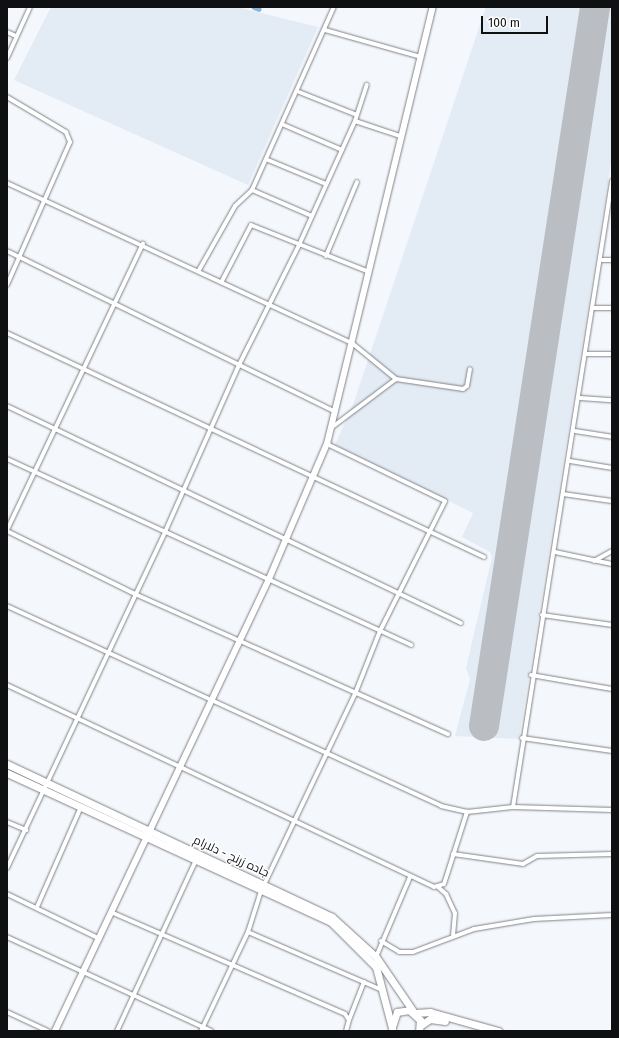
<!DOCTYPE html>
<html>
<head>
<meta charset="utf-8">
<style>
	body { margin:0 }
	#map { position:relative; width:619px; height:1038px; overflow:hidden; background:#f4f7fc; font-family:"Fira Sans",Cairo,sans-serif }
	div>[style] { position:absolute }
	.built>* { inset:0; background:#e3ebf5 }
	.canal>* { height:4.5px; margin:-2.25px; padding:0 2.25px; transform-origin:2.25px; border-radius:2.25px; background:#87b7d8 }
	.runway>* { height:30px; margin:-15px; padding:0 15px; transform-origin:15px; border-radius:15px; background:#babdc1 }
	.roads { filter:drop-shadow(0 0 1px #808387) drop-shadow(0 0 1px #808387) }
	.street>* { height:4px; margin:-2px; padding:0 2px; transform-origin:2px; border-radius:2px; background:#fff }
	.secondary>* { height:5.5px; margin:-2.75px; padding:0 2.75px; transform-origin:2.75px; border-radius:2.75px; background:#fff }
	.highway>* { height:7px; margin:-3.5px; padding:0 3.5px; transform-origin:3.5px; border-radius:3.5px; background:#fff }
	span { translate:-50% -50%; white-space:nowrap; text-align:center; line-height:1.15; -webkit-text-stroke:3px #fff; paint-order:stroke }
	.street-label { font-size:12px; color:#0f1012 }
	.frame { position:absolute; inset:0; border:8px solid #0f1012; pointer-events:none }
	.scale { position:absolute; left:481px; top:16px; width:67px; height:18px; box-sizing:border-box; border:2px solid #0f1012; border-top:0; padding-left:5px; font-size:12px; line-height:14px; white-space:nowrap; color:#0f1012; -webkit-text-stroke:3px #fff; paint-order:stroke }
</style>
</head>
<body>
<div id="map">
	<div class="built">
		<div style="clip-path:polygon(51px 7px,237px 7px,318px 27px,248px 185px,14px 80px)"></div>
		<div style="clip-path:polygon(486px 7px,612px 7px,612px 156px,519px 739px,455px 736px,470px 679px,466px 668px,492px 557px,490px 552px,462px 537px,473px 513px,335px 445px,354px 402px)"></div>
	</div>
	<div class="canal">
		<div style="left:254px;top:7px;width:5px;rotate:22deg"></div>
	</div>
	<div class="runway">
		<div style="left:484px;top:726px;width:728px;rotate:-81.22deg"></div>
	</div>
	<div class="roads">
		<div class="street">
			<div style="left:325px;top:30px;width:100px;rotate:15.7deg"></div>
			<div style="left:7px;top:32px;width:10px;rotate:24deg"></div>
			<div style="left:7px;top:58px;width:56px;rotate:-65.7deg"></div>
			<div style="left:299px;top:92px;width:62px;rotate:21.6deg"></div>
			<div style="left:7px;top:97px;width:69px;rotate:30.7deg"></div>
			<div style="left:66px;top:132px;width:11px;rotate:68deg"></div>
			<div style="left:70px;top:142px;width:156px;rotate:113.8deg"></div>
			<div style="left:355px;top:121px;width:47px;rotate:18.4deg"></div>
			<div style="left:284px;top:125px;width:63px;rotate:23.3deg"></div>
			<div style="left:268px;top:160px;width:63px;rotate:22.5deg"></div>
			<div style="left:7px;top:183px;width:380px;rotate:24.9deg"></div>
			<div style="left:352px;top:343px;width:57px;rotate:39.3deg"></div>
			<div style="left:252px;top:190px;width:65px;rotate:23.4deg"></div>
			<div style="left:7px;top:251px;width:365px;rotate:26.1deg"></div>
			<div style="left:326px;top:256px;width:80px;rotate:-67.3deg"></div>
			<div style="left:600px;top:260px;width:12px"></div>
			<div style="left:199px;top:270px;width:73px;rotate:-60.6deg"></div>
			<div style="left:235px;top:206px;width:23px;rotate:-43deg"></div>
			<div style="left:252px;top:190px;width:201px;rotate:-65.9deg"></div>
			<div style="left:222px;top:281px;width:63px;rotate:-62.6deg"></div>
			<div style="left:251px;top:225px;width:127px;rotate:21.7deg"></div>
			<div style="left:593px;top:308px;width:19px"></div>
			<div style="left:7px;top:333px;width:527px;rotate:25.15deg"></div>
			<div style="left:586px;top:354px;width:26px"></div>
			<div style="left:580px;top:398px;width:32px;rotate:4deg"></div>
			<div style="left:7px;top:406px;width:503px;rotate:25.55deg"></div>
			<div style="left:331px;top:428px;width:81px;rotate:-37deg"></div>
			<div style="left:396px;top:379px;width:68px;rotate:8.5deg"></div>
			<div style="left:463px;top:389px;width:5px;rotate:-37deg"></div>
			<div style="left:467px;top:386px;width:17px;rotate:-80deg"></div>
			<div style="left:575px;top:431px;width:37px;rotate:9deg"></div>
			<div style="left:7px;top:459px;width:445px;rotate:24.7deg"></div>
			<div style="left:570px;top:461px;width:43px;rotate:9.5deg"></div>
			<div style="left:563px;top:494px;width:49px;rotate:8.1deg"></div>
			<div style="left:7px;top:530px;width:317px;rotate:-64.6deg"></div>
			<div style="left:7px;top:531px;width:143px;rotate:26.2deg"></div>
			<div style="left:135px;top:594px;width:343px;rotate:24.1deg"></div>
			<div style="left:555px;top:552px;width:58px;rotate:11.9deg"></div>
			<div style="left:594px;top:561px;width:21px;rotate:-29deg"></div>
			<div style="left:7px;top:606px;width:478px;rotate:24.7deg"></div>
			<div style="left:441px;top:806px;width:27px;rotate:13deg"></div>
			<div style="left:467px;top:812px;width:46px;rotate:-6.2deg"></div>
			<div style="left:513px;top:807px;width:99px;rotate:1.7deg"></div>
			<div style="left:542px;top:615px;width:71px;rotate:8.1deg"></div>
			<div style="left:531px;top:675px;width:82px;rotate:9.8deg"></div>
			<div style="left:7px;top:685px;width:472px;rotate:25.3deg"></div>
			<div style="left:434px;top:887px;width:10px;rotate:-17deg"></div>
			<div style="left:444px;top:884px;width:76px;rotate:-72.3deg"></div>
			<div style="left:522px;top:738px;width:91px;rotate:8.2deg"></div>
			<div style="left:513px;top:807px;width:634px;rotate:-81.01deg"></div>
			<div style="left:7px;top:822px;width:21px;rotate:23deg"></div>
			<div style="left:453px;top:854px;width:71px;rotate:8.1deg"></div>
			<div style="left:523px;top:864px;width:16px;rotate:-30deg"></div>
			<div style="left:537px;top:856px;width:75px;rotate:-1.5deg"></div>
			<div style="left:7px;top:868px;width:371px;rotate:-64.8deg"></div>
			<div style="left:165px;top:532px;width:180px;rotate:-66.1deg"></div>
			<div style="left:238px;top:367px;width:136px;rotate:-63.4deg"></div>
			<div style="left:299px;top:245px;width:136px;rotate:-65.7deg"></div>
			<div style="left:355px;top:121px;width:38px;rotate:-72deg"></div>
			<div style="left:438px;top:887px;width:11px;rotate:41deg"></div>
			<div style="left:446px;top:894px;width:21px;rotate:65deg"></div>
			<div style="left:455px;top:913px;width:22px;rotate:95deg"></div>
			<div style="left:7px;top:894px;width:103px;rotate:25.8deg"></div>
			<div style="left:37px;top:907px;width:109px;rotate:-66.3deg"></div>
			<div style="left:113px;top:913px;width:253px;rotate:23.5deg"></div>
			<div style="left:345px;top:1014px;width:7px;rotate:56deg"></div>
			<div style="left:349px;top:1020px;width:11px;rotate:105deg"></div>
			<div style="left:248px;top:932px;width:146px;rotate:23.4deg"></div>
			<div style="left:7px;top:937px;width:225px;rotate:24.7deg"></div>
			<div style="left:381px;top:941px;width:21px;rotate:31deg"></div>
			<div style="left:399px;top:952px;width:14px"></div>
			<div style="left:413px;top:952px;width:65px;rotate:-20.7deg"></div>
			<div style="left:474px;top:929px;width:61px;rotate:-9.5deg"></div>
			<div style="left:534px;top:919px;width:78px;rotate:-2.9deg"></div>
			<div style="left:376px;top:957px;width:87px;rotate:-67deg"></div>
			<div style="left:7px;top:1012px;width:45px;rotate:24.9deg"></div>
			<div style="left:349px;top:1020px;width:41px;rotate:-68.5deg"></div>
			<div style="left:117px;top:1031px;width:188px;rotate:-65.2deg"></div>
			<div style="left:201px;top:1031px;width:110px;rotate:-64.6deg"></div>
			<div style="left:248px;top:932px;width:43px;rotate:-72.4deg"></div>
			<div style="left:261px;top:891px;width:218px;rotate:-64.5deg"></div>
			<div style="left:355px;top:694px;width:68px;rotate:-68.4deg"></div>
			<div style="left:380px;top:631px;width:145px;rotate:-63.4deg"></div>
			<div style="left:445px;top:501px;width:131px;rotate:-154.2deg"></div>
		</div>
		<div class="secondary">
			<div style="left:55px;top:1031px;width:500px;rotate:-64.66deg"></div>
			<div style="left:269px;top:579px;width:147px;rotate:-66.8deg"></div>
			<div style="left:327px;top:444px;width:450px;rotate:-76.4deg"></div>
		</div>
		<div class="highway">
			<div style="left:7px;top:764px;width:359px;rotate:25.2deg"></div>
			<div style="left:332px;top:917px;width:59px;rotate:42.3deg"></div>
			<div style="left:376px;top:957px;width:65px;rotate:55.6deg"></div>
			<div style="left:7px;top:773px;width:357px;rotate:24.7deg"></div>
			<div style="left:331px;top:922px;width:64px;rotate:45deg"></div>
			<div style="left:376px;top:967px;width:63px;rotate:75.3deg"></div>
			<div style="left:416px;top:1013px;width:14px;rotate:-4deg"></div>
			<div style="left:430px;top:1012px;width:71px;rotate:15.6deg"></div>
			<div style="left:421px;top:1025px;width:11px;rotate:-34deg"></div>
			<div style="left:430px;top:1019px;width:15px;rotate:8deg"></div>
			<div style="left:392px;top:1027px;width:16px;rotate:-72deg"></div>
			<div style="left:397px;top:1012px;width:12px;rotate:-9deg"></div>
			<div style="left:409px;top:1010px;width:15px;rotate:42deg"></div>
			<div style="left:420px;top:1020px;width:11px;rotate:95deg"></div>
		</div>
	</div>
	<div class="street-label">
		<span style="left:231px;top:857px;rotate:25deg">جاده زرنج - دلارام</span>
	</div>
	<div class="frame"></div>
	<div class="scale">100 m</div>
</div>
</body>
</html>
